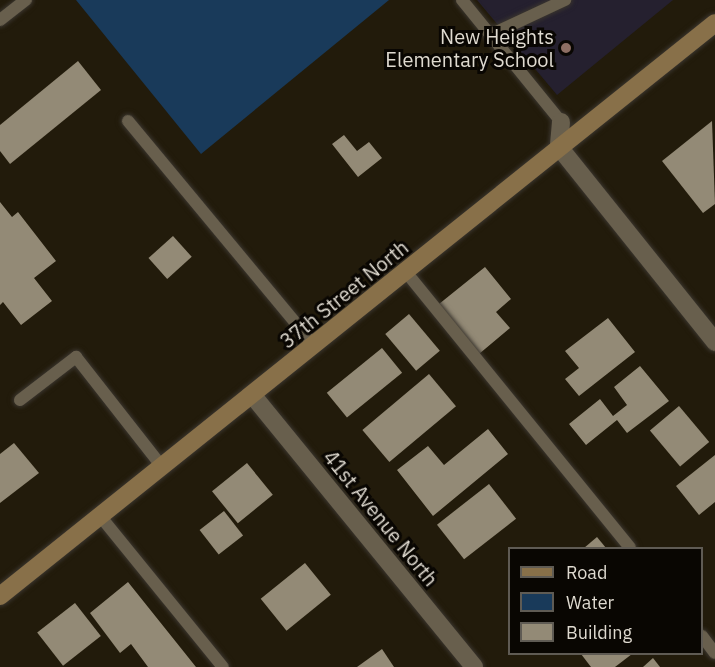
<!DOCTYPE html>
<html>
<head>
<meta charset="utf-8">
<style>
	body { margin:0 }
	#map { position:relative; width:715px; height:667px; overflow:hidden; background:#221b0b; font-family:"IBM Plex Sans",sans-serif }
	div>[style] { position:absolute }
	.education>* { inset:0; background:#25202f }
	.water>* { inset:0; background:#193a5a }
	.building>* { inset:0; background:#938a76; transform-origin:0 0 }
	.roads { filter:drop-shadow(0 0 2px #3a352e) drop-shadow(0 0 2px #3a352e) }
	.lane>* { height:12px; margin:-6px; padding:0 6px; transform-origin:6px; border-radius:6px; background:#685f4d }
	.street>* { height:18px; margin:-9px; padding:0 9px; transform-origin:9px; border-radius:9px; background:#685f4d }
	.secondary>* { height:18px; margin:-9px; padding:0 9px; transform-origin:9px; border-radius:9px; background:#887049 }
	.dots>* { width:16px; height:16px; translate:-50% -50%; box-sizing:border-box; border:3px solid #090602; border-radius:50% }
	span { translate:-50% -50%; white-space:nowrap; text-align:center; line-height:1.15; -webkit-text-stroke:6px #090602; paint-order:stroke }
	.poi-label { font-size:20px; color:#dfdad0 }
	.right { translate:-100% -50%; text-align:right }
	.street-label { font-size:20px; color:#dfdad0 }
	.legend { position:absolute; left:508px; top:547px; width:195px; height:108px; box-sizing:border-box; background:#090602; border:2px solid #5f5b54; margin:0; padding:8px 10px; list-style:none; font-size:18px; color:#dfdad0 }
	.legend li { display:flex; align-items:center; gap:12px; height:30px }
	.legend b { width:30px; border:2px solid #5f5b54 }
</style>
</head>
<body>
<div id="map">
	<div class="education">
		<div style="clip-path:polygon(477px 0,673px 0,557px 95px)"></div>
	</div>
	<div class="water">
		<div style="clip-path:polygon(76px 0,389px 0,201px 154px)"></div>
	</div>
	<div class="building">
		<div style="clip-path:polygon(78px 61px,101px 90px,10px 164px,0 151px,0 125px)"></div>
		<div style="clip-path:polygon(712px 121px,715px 204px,703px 213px,662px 161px)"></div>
		<div style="clip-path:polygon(344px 135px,357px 151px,369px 142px,382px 158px,358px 177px,332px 144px)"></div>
		<div style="clip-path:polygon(0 202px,12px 217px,18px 212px,56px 261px,34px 278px,52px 301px,21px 325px,3px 302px,0 305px)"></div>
		<div style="left:173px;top:236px;width:28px;height:33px;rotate:48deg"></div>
		<div style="clip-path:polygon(485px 267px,511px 299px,496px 312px,510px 328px,479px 354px,439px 304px)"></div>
		<div style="left:409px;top:314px;width:48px;height:31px;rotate:50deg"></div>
		<div style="clip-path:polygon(608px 318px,635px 352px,579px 396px,565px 379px,579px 368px,565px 351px)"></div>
		<div style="left:382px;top:348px;width:32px;height:71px;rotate:51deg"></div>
		<div style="clip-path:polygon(640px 366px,669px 401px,627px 433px,617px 420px,586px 445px,569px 424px,600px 399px,613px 416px,627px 405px,614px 387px)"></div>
		<div style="left:429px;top:374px;width:42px;height:87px;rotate:50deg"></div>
		<div style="left:679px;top:406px;width:47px;height:38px;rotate:50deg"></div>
		<div style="clip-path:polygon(488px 429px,508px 454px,433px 516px,397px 470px,428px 446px,444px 465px)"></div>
		<div style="clip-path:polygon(14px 443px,39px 473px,0 503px,0 454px)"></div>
		<div style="clip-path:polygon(715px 455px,715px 502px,699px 515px,676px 486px)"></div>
		<div style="left:247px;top:463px;width:41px;height:45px;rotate:51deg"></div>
		<div style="left:489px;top:484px;width:44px;height:66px;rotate:52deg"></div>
		<div style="left:224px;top:511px;width:31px;height:31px;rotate:52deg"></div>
		<div style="clip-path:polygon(597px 537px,606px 548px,584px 548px)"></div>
		<div style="left:305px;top:563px;width:41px;height:57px;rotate:51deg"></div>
		<div style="clip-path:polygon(128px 582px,196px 667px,148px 667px,131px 644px,120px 653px,90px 613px)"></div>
		<div style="left:75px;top:603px;width:42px;height:48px;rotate:52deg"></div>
		<div style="clip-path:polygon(382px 649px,394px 667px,357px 667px)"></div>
		<div style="clip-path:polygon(581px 654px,632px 654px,615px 667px,591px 667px)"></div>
		<div style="clip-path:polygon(653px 658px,660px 667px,643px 667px)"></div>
	</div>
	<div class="roads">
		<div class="lane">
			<div style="left:462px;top:0;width:157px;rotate:50.9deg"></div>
			<div style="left:0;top:20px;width:33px;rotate:-38deg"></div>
			<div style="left:490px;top:35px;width:83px;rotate:-25deg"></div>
			<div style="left:128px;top:121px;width:293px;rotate:50.3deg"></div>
			<div style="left:406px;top:272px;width:355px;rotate:50.9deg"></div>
			<div style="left:20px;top:400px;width:71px;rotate:-37.5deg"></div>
			<div style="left:76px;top:357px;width:141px;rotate:51.9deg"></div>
			<div style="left:101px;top:517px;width:193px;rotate:50.9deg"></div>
			<div style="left:702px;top:636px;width:21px;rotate:53deg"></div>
		</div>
		<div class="street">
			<div style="left:561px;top:122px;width:25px;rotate:95deg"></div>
			<div style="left:559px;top:147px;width:250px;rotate:51.3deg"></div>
			<div style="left:254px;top:397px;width:348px;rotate:50.8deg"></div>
		</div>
		<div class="secondary">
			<div style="left:0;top:596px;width:916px;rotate:-38.71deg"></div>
		</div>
	</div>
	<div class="dots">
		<div style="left:566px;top:48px;background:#8d6e63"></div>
	</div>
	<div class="poi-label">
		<span class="right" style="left:554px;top:48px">New Heights<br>Elementary School</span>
	</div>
	<div class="street-label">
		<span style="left:344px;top:294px;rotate:-39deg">37th Street North</span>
		<span style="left:381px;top:518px;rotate:51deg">41st Avenue North</span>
	</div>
	<ul class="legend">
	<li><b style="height:8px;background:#887049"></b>Road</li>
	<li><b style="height:16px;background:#193a5a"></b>Water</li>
	<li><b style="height:16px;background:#938a76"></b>Building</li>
	</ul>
</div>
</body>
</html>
